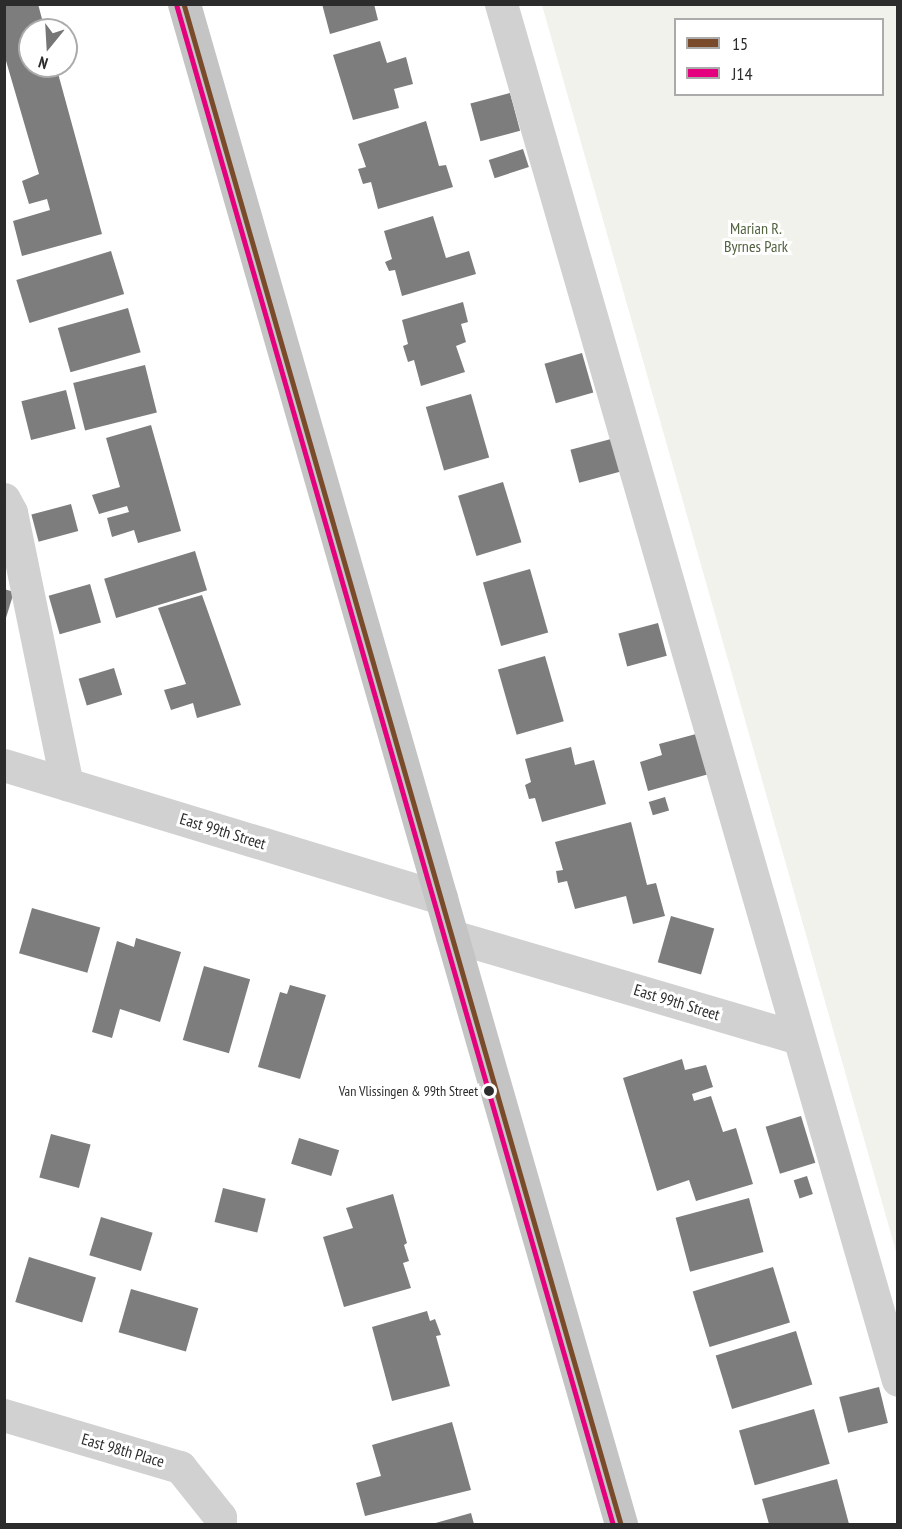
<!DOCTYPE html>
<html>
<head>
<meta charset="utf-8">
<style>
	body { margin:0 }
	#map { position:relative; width:902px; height:1529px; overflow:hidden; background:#fff; font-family:"PT Sans Narrow",sans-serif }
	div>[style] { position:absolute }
	.green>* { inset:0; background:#f0f2eb }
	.building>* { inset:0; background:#7d7d7d; transform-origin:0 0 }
	.minor>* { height:33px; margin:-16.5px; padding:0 16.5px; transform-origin:16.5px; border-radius:16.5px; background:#d1d1d1 }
	.major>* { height:33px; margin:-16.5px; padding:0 16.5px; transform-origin:16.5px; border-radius:16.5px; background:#c4c4c4 }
	.bus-1>* { height:4.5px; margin:-2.25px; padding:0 2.25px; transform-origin:2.25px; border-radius:2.25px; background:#7a4b2a }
	.bus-2>* { height:4.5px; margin:-2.25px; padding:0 2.25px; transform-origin:2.25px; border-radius:2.25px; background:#e5007d }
	.dots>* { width:16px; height:16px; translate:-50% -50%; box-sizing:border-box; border:3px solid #fff; border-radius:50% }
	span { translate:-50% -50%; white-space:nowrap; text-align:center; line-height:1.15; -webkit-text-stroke:6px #fff; paint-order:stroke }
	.bus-label { font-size:14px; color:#2c2c2c }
	.right { translate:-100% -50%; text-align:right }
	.park-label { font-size:16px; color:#52623f }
	.street-label { font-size:16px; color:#2c2c2c }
	.frame { position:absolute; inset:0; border:6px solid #2c2c2c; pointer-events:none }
	.legend { position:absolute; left:674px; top:18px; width:210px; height:78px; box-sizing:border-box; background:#fff; border:2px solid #ababab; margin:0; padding:8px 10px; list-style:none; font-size:18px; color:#2c2c2c }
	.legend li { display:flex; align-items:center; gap:12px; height:30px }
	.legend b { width:30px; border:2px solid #ababab }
	.north { position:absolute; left:18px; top:18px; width:60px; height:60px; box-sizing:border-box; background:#fff; border:2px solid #ababab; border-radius:50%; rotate:198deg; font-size:16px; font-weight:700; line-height:24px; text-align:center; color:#2c2c2c }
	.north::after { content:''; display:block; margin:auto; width:21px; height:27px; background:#767676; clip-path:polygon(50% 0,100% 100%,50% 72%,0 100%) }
</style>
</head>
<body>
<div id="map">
	<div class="green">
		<div style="clip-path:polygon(evenodd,542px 5px,897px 5px,897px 1255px,542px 5px,676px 20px,882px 20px,882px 94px,676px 94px,676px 20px)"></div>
	</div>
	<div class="building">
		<div style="clip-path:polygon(4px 4px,38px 4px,45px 30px,30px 30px,30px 66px,56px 66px,102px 234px,22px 256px,13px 221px,50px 210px,47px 199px,29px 204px,22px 181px,39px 174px,4px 54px)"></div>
		<div style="clip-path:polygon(322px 4px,374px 4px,378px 20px,330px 34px)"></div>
		<div style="clip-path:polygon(380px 41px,387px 63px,406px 57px,413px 84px,394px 89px,399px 108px,353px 120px,333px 55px)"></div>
		<div style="left:510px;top:93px;width:39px;height:41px;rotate:75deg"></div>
		<div style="clip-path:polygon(426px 121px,439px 166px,446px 165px,453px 187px,378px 209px,371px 182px,363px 184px,358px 169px,366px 167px,358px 144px)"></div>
		<div style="left:523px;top:149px;width:19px;height:36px;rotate:72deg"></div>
		<div style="clip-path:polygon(433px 216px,446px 258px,469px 251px,476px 274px,402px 296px,395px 270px,389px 271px,385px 262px,392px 259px,384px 231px)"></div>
		<div style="left:111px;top:251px;width:45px;height:99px;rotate:73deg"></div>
		<div style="clip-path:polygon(463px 302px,468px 322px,461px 324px,466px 342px,456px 346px,465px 372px,421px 386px,414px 360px,408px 362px,403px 346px,408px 344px,402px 320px)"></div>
		<div style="left:128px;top:308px;width:46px;height:73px;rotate:74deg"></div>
		<div style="left:582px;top:353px;width:41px;height:39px;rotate:74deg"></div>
		<div style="left:145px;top:365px;width:49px;height:74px;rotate:76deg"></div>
		<div style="left:66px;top:390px;width:40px;height:46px;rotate:76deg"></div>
		<div style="left:471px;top:394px;width:66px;height:47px;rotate:74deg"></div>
		<div style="clip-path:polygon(151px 425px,181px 531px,138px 543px,134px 530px,112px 537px,107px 518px,129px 512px,127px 506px,99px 514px,92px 495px,120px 487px,106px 438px)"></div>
		<div style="left:611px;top:439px;width:34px;height:42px;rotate:75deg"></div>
		<div style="left:503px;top:482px;width:63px;height:47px;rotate:73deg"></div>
		<div style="left:71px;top:504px;width:28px;height:41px;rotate:75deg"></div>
		<div style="left:195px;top:551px;width:41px;height:95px;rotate:73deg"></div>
		<div style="left:530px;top:569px;width:66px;height:49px;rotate:74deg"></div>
		<div style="left:90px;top:584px;width:40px;height:43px;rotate:74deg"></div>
		<div style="clip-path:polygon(4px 589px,14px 592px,5px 621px,4px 621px)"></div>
		<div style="clip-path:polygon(202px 595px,241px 705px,197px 718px,193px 703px,171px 710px,164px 690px,186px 684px,158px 608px)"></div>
		<div style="left:658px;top:623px;width:34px;height:41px;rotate:75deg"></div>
		<div style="left:545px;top:656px;width:68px;height:49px;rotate:74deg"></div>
		<div style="left:114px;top:668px;width:28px;height:37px;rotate:73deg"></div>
		<div style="clip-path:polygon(696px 734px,709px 774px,648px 791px,640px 762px,662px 755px,659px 744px)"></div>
		<div style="clip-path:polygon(571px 747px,575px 765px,594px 760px,606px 804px,542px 822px,535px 798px,529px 799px,525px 785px,531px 782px,525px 759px)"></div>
		<div style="left:665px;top:797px;width:14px;height:17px;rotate:73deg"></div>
		<div style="clip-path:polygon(631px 822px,647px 885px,656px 883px,665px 916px,633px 924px,626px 896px,575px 909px,567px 881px,558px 883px,556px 871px,563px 870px,555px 842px)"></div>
		<div style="left:32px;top:908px;width:71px;height:47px;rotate:16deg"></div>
		<div style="left:671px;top:916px;width:45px;height:48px;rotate:16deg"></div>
		<div style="clip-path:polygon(136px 938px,181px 952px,160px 1022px,120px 1009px,112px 1038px,92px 1032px,117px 941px,134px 947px)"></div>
		<div style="left:204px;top:966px;width:48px;height:77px;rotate:16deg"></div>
		<div style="clip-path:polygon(290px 985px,326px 995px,300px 1079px,258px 1067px,280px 992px,287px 994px)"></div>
		<div style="clip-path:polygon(682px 1059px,685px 1070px,706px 1065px,713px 1087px,692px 1094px,694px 1101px,711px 1096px,723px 1132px,736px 1128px,753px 1184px,696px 1201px,689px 1180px,657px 1191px,623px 1078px)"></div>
		<div style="left:801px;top:1116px;width:49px;height:37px;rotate:73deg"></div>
		<div style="left:51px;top:1134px;width:41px;height:45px;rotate:15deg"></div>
		<div style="left:299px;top:1138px;width:42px;height:27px;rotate:17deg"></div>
		<div style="left:807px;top:1176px;width:19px;height:14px;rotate:72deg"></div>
		<div style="left:223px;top:1188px;width:44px;height:35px;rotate:14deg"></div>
		<div style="clip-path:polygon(393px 1194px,407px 1243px,404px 1245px,409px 1261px,403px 1263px,411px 1288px,344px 1307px,323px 1237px,353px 1228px,346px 1208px)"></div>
		<div style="left:749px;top:1198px;width:56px;height:76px;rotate:75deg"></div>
		<div style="left:101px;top:1217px;width:54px;height:40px;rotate:17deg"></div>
		<div style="left:29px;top:1257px;width:70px;height:47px;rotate:17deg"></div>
		<div style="left:773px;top:1267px;width:58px;height:84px;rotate:73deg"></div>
		<div style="left:131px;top:1289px;width:70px;height:45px;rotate:16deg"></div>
		<div style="clip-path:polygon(427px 1311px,430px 1321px,435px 1319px,441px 1335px,436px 1336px,450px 1386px,392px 1401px,372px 1327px)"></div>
		<div style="left:796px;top:1331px;width:56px;height:84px;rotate:73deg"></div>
		<div style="left:879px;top:1387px;width:37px;height:41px;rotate:76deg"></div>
		<div style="left:814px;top:1409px;width:57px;height:78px;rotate:74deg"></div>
		<div style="clip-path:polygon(452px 1422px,471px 1490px,365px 1516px,356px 1483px,381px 1476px,372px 1445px)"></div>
		<div style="clip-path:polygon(837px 1479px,849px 1524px,769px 1524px,762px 1499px)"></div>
		<div style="clip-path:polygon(471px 1513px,474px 1524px,432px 1524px)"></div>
	</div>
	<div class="minor">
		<div style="left:501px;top:4px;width:1432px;rotate:73.91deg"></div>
		<div style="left:4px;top:499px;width:15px;rotate:62deg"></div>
		<div style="left:11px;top:512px;width:278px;rotate:78.4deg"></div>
		<div style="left:4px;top:765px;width:457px;rotate:16.9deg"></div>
		<div style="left:452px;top:936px;width:361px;rotate:16.4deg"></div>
		<div style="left:4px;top:1415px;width:184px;rotate:16.5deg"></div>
		<div style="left:180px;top:1467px;width:64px;rotate:51.3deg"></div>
		<div style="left:220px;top:1517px;width:7px;rotate:90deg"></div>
	</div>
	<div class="major">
		<div style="left:184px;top:4px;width:1582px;rotate:73.96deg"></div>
	</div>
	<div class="bus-1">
		<div style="left:184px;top:4px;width:1582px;rotate:73.96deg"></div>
	</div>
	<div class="bus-2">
		<div style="left:177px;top:6px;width:1579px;rotate:73.97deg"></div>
	</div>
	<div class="dots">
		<div style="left:489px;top:1091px;background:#2c2c2c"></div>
	</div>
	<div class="bus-label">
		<span class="right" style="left:478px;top:1091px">Van Vlissingen &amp; 99th Street</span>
	</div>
	<div class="park-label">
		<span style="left:756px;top:237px">Marian R.<br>Byrnes Park</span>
	</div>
	<div class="street-label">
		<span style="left:223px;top:831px;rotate:17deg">East 99th Street</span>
		<span style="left:677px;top:1002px;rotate:17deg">East 99th Street</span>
		<span style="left:123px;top:1450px;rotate:16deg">East 98th Place</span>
	</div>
	<div class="frame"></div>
	<ul class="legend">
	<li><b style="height:8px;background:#7a4b2a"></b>15</li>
	<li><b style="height:8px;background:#e5007d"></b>J14</li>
	</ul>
	<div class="north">N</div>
</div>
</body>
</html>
